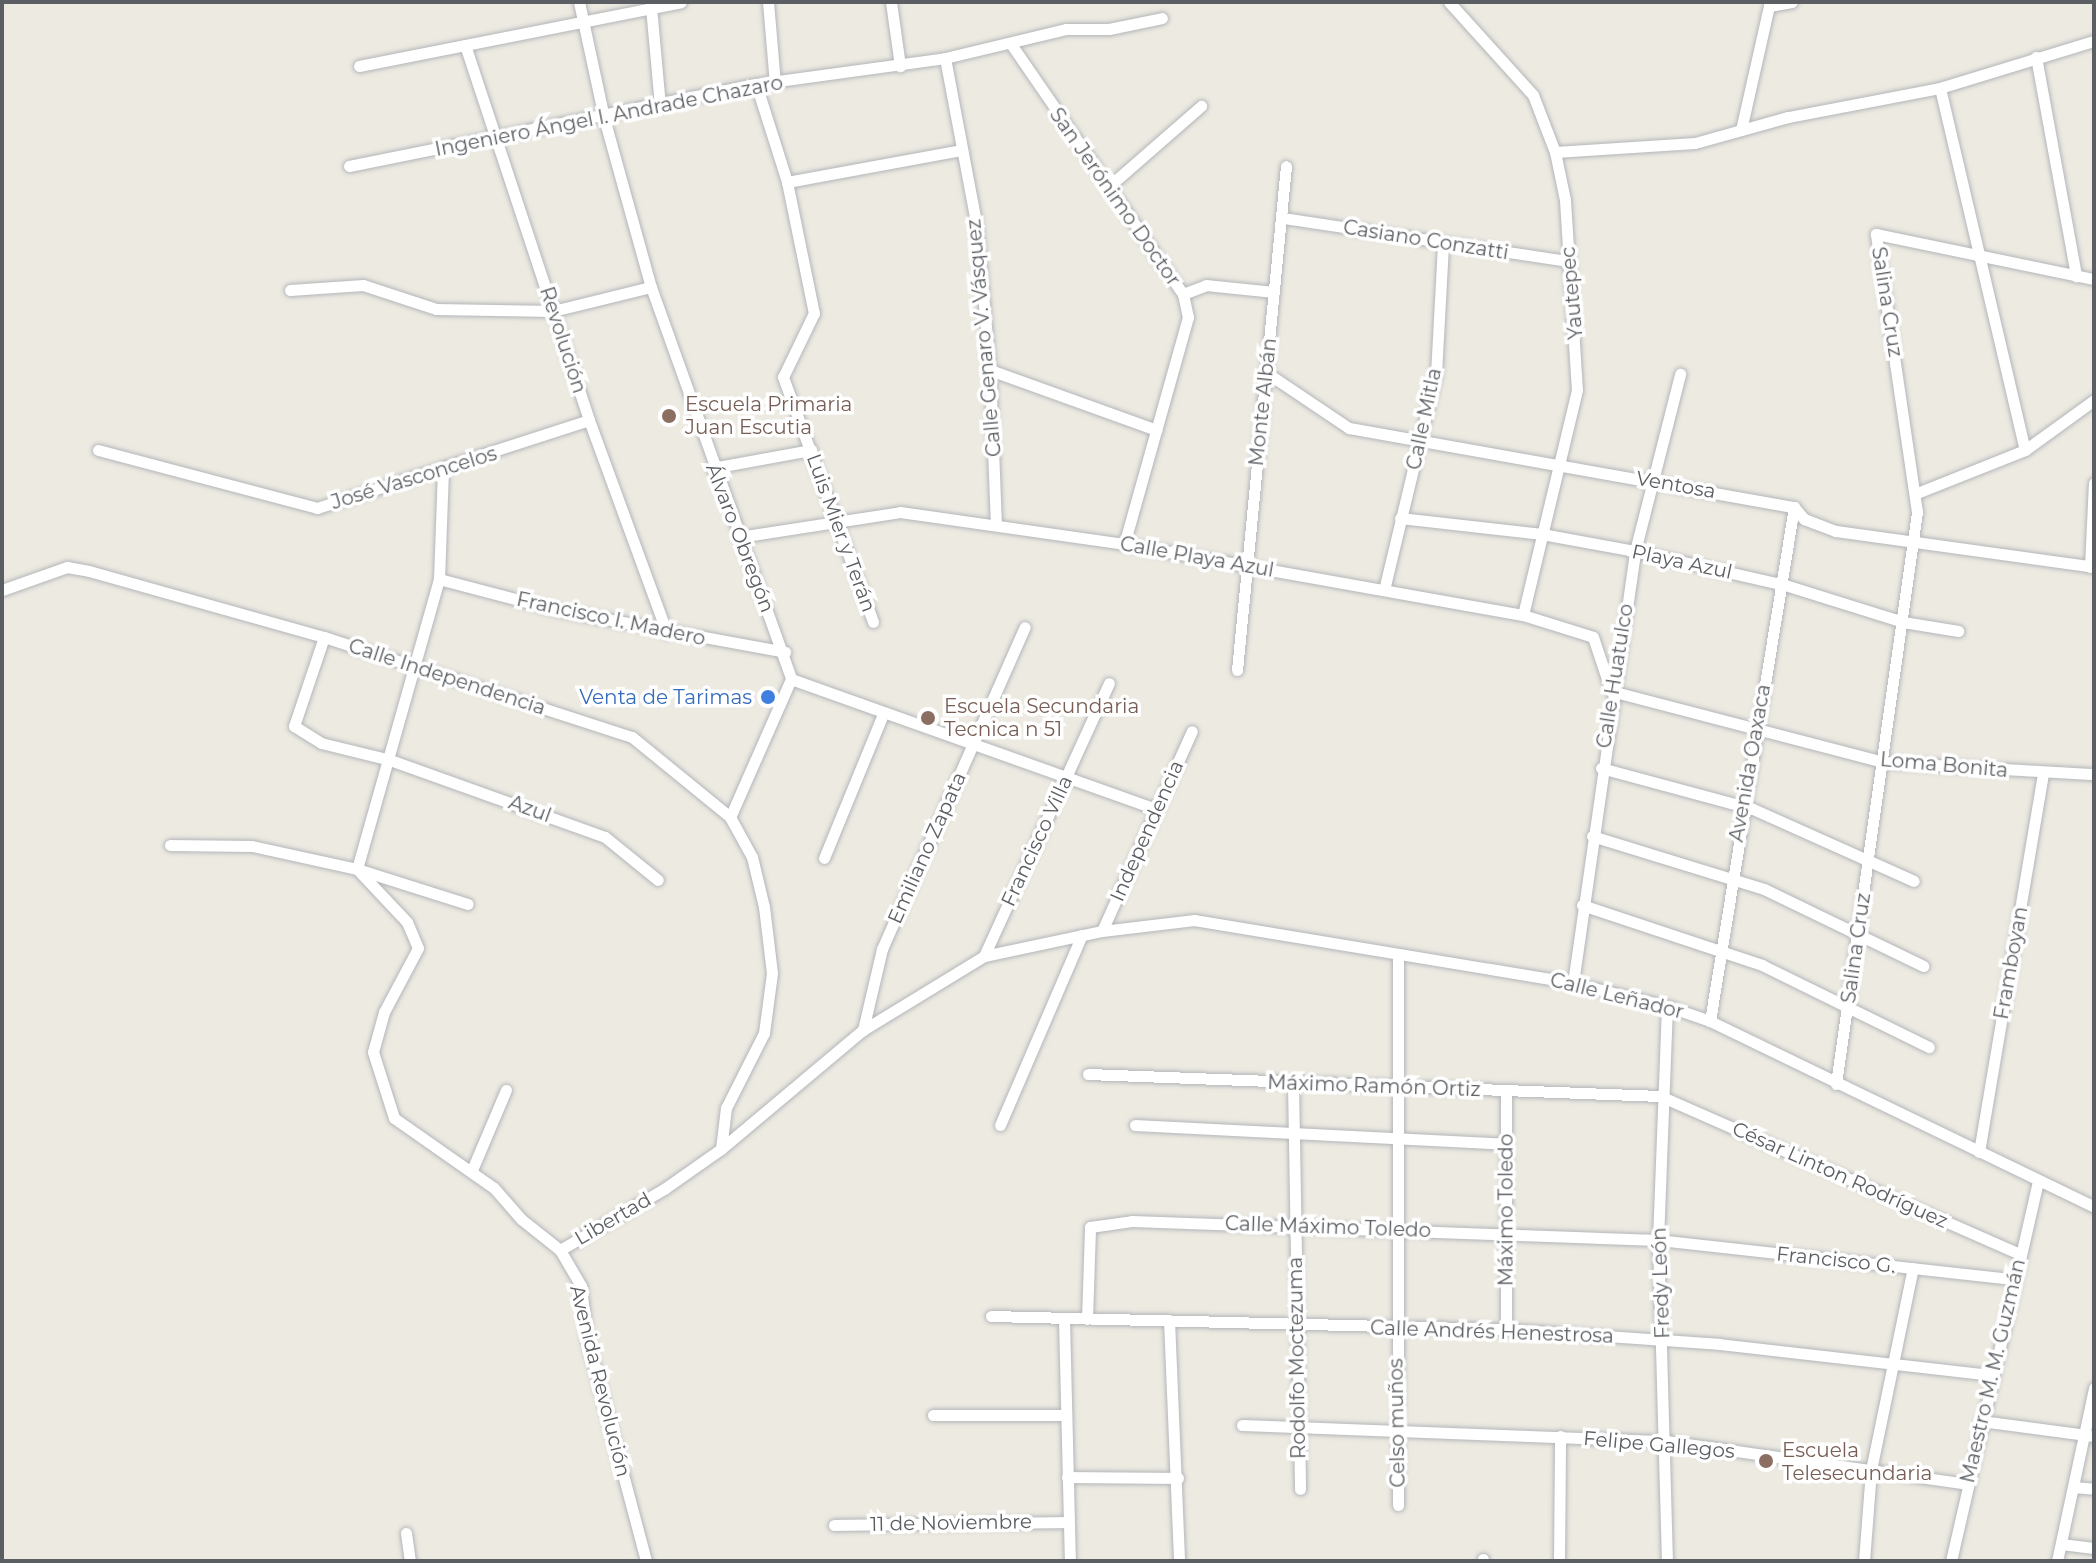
<!DOCTYPE html>
<html>
<head>
<meta charset="utf-8">
<style>
	body { margin:0 }
	#map { position:relative; width:2096px; height:1563px; overflow:hidden; background:#edeae2; font-family:Montserrat,sans-serif }
	div>[style] { position:absolute }
	.roads { filter:drop-shadow(0 0 2px #b3b6b9) drop-shadow(0 0 2px #b3b6b9) }
	.street>* { height:11px; margin:-5.5px; padding:0 5.5px; transform-origin:5.5px; border-radius:5.5px; background:#fff }
	.dots>* { width:22px; height:22px; translate:-50% -50%; box-sizing:border-box; border:4px solid #fff; border-radius:50% }
	span { translate:-50% -50%; white-space:nowrap; text-align:center; line-height:1.15; -webkit-text-stroke:7px #fff; paint-order:stroke }
	.street-label { font-size:20px; color:#5b5f63 }
	.education-label { font-size:20px; color:#785e54 }
	.left { translate:0 -50%; text-align:left }
	.shop-label { font-size:20px; color:#366cbe }
	.right { translate:-100% -50%; text-align:right }
	.frame { position:absolute; inset:0; border:4px solid #5b5f63; pointer-events:none }
</style>
</head>
<body>
<div id="map">
	<div class="roads">
		<div class="street">
			<div style="left:579px;top:2px;width:119px;rotate:77.8deg"></div>
			<div style="left:604px;top:118px;width:175px;rotate:74.5deg"></div>
			<div style="left:651px;top:287px;width:416px;rotate:70.3deg"></div>
			<div style="left:791px;top:679px;width:151px;rotate:113.8deg"></div>
			<div style="left:768px;top:2px;width:81px;rotate:85.1deg"></div>
			<div style="left:891px;top:2px;width:65px;rotate:82deg"></div>
			<div style="left:1449px;top:2px;width:125px;rotate:47.9deg"></div>
			<div style="left:1533px;top:95px;width:61px;rotate:68.9deg"></div>
			<div style="left:1555px;top:152px;width:49px;rotate:78.2deg"></div>
			<div style="left:1565px;top:200px;width:190px;rotate:86.4deg"></div>
			<div style="left:1577px;top:390px;width:231px;rotate:103.5deg"></div>
			<div style="left:651px;top:7px;width:98px;rotate:84.8deg"></div>
			<div style="left:1011px;top:44px;width:303px;rotate:55.5deg"></div>
			<div style="left:1183px;top:294px;width:24px;rotate:78deg"></div>
			<div style="left:1188px;top:317px;width:236px;rotate:105.7deg"></div>
			<div style="left:465px;top:45px;width:395px;rotate:71.7deg"></div>
			<div style="left:589px;top:420px;width:227px;rotate:69.9deg"></div>
			<div style="left:2036px;top:57px;width:223px;rotate:79.6deg"></div>
			<div style="left:945px;top:58px;width:173px;rotate:79.3deg"></div>
			<div style="left:977px;top:228px;width:143px;rotate:84.8deg"></div>
			<div style="left:990px;top:370px;width:154px;rotate:87.8deg"></div>
			<div style="left:359px;top:66px;width:328px;rotate:-11.2deg"></div>
			<div style="left:756px;top:84px;width:103px;rotate:72.4deg"></div>
			<div style="left:787px;top:182px;width:134px;rotate:78.4deg"></div>
			<div style="left:814px;top:313px;width:71px;rotate:115.8deg"></div>
			<div style="left:783px;top:377px;width:261px;rotate:69.8deg"></div>
			<div style="left:1940px;top:88px;width:372px;rotate:76.8deg"></div>
			<div style="left:1741px;top:130px;width:127px;rotate:-77.3deg"></div>
			<div style="left:1769px;top:6px;width:23px;rotate:-10deg"></div>
			<div style="left:1555px;top:152px;width:140px;rotate:-3.7deg"></div>
			<div style="left:1695px;top:143px;width:97px;rotate:-15.6deg"></div>
			<div style="left:1788px;top:117px;width:155px;rotate:-10.8deg"></div>
			<div style="left:1940px;top:88px;width:161px;rotate:-17deg"></div>
			<div style="left:349px;top:166px;width:415px;rotate:-11.4deg"></div>
			<div style="left:756px;top:84px;width:191px;rotate:-7.8deg"></div>
			<div style="left:945px;top:58px;width:124px;rotate:-13.5deg"></div>
			<div style="left:1066px;top:29px;width:43px"></div>
			<div style="left:1109px;top:29px;width:54px;rotate:-11.7deg"></div>
			<div style="left:787px;top:182px;width:178px;rotate:-10.4deg"></div>
			<div style="left:1107px;top:188px;width:125px;rotate:-41.1deg"></div>
			<div style="left:1283px;top:218px;width:288px;rotate:8.6deg"></div>
			<div style="left:290px;top:290px;width:73px;rotate:-3.9deg"></div>
			<div style="left:363px;top:285px;width:77px;rotate:18.2deg"></div>
			<div style="left:436px;top:309px;width:117px;rotate:1deg"></div>
			<div style="left:553px;top:311px;width:101px;rotate:-13.8deg"></div>
			<div style="left:1183px;top:294px;width:25px;rotate:-21deg"></div>
			<div style="left:1206px;top:285px;width:68px;rotate:5.9deg"></div>
			<div style="left:990px;top:370px;width:177px;rotate:19.8deg"></div>
			<div style="left:1267px;top:373px;width:99px;rotate:33.9deg"></div>
			<div style="left:1349px;top:428px;width:452px;rotate:10.1deg"></div>
			<div style="left:1794px;top:507px;width:16px;rotate:50deg"></div>
			<div style="left:1804px;top:519px;width:34px;rotate:21deg"></div>
			<div style="left:1836px;top:531px;width:260px;rotate:7.9deg"></div>
			<div style="left:98px;top:450px;width:227px;rotate:14.8deg"></div>
			<div style="left:317px;top:508px;width:286px;rotate:-17.9deg"></div>
			<div style="left:712px;top:468px;width:101px;rotate:-10.3deg"></div>
			<div style="left:443px;top:470px;width:109px;rotate:92.1deg"></div>
			<div style="left:439px;top:579px;width:301px;rotate:105.8deg"></div>
			<div style="left:357px;top:869px;width:73px;rotate:46.7deg"></div>
			<div style="left:407px;top:922px;width:28px;rotate:67deg"></div>
			<div style="left:418px;top:948px;width:72px;rotate:118deg"></div>
			<div style="left:384px;top:1012px;width:41px;rotate:105.4deg"></div>
			<div style="left:373px;top:1052px;width:69px;rotate:72.3deg"></div>
			<div style="left:394px;top:1118px;width:122px;rotate:35deg"></div>
			<div style="left:494px;top:1188px;width:41px;rotate:48.9deg"></div>
			<div style="left:521px;top:1219px;width:50px;rotate:38.5deg"></div>
			<div style="left:560px;top:1250px;width:42px;rotate:59.7deg"></div>
			<div style="left:581px;top:1286px;width:53px;rotate:83.5deg"></div>
			<div style="left:587px;top:1339px;width:230px;rotate:75.1deg"></div>
			<div style="left:1917px;top:493px;width:116px;rotate:-21.7deg"></div>
			<div style="left:2025px;top:450px;width:85px;rotate:-35.9deg"></div>
			<div style="left:1400px;top:518px;width:143px;rotate:6.4deg"></div>
			<div style="left:1542px;top:534px;width:95px;rotate:10.4deg"></div>
			<div style="left:1635px;top:551px;width:154px;rotate:12.8deg"></div>
			<div style="left:1785px;top:585px;width:124px;rotate:17.4deg"></div>
			<div style="left:1903px;top:622px;width:56px;rotate:9.3deg"></div>
			<div style="left:739px;top:537px;width:163px;rotate:-8.8deg"></div>
			<div style="left:900px;top:512px;width:226px;rotate:8.1deg"></div>
			<div style="left:1124px;top:544px;width:405px;rotate:10.1deg"></div>
			<div style="left:1523px;top:615px;width:73px;rotate:17.4deg"></div>
			<div style="left:1593px;top:637px;width:57px;rotate:71.6deg"></div>
			<div style="left:1611px;top:691px;width:282px;rotate:14.6deg"></div>
			<div style="left:1884px;top:762px;width:210px;rotate:3.3deg"></div>
			<div style="left:2090px;top:567px;width:84px;rotate:-87.3deg"></div>
			<div style="left:439px;top:579px;width:122px;rotate:14.7deg"></div>
			<div style="left:557px;top:610px;width:232px;rotate:10.4deg"></div>
			<div style="left:2px;top:590px;width:69px;rotate:-19.5deg"></div>
			<div style="left:67px;top:567px;width:22px;rotate:10deg"></div>
			<div style="left:89px;top:571px;width:244px;rotate:15.7deg"></div>
			<div style="left:324px;top:637px;width:324px;rotate:18deg"></div>
			<div style="left:632px;top:737px;width:127px;rotate:39.2deg"></div>
			<div style="left:730px;top:817px;width:46px;rotate:61.2deg"></div>
			<div style="left:752px;top:857px;width:51px;rotate:76.5deg"></div>
			<div style="left:764px;top:907px;width:66px;rotate:83.1deg"></div>
			<div style="left:772px;top:973px;width:61px;rotate:97.6deg"></div>
			<div style="left:764px;top:1033px;width:84px;rotate:116.9deg"></div>
			<div style="left:726px;top:1108px;width:41px;rotate:97deg"></div>
			<div style="left:1384px;top:590px;width:222px;rotate:-76.5deg"></div>
			<div style="left:1436px;top:374px;width:130px;rotate:-86.9deg"></div>
			<div style="left:324px;top:637px;width:94px;rotate:108.6deg"></div>
			<div style="left:294px;top:726px;width:32px;rotate:32deg"></div>
			<div style="left:321px;top:743px;width:71px;rotate:13.8deg"></div>
			<div style="left:390px;top:760px;width:228px;rotate:19.7deg"></div>
			<div style="left:605px;top:837px;width:68px;rotate:39.1deg"></div>
			<div style="left:1237px;top:670px;width:506px;rotate:-84.45deg"></div>
			<div style="left:791px;top:679px;width:387px;rotate:19.6deg"></div>
			<div style="left:1601px;top:768px;width:157px;rotate:15.1deg"></div>
			<div style="left:1753px;top:809px;width:176px;rotate:24.1deg"></div>
			<div style="left:1592px;top:836px;width:180px;rotate:17.1deg"></div>
			<div style="left:1764px;top:889px;width:177px;rotate:25.8deg"></div>
			<div style="left:170px;top:845px;width:82px;rotate:0.7deg"></div>
			<div style="left:252px;top:846px;width:107px;rotate:12.4deg"></div>
			<div style="left:357px;top:869px;width:116px;rotate:17.5deg"></div>
			<div style="left:824px;top:858px;width:156px;rotate:-67.7deg"></div>
			<div style="left:1582px;top:905px;width:190px;rotate:18.4deg"></div>
			<div style="left:1762px;top:965px;width:186px;rotate:26.2deg"></div>
			<div style="left:1102px;top:931px;width:219px;rotate:-65.8deg"></div>
			<div style="left:984px;top:956px;width:300px;rotate:-65.4deg"></div>
			<div style="left:1573px;top:983px;width:436px;rotate:-81.8deg"></div>
			<div style="left:1635px;top:551px;width:183px;rotate:-75.7deg"></div>
			<div style="left:1667px;top:1006px;width:234px;rotate:92.2deg"></div>
			<div style="left:1658px;top:1240px;width:321px;rotate:88.4deg"></div>
			<div style="left:1710px;top:1021px;width:521px;rotate:-80.72deg"></div>
			<div style="left:863px;top:1030px;width:83px;rotate:-76.8deg"></div>
			<div style="left:882px;top:949px;width:352px;rotate:-66.1deg"></div>
			<div style="left:1088px;top:1074px;width:572px;rotate:2.2deg"></div>
			<div style="left:1660px;top:1096px;width:393px;rotate:23.7deg"></div>
			<div style="left:1293px;top:1083px;width:406px;rotate:89deg"></div>
			<div style="left:1836px;top:1084px;width:578px;rotate:-81.94deg"></div>
			<div style="left:1917px;top:512px;width:281px;rotate:-98.4deg"></div>
			<div style="left:1876px;top:234px;width:223px;rotate:11.7deg"></div>
			<div style="left:1000px;top:1125px;width:207px;rotate:-66.7deg"></div>
			<div style="left:1135px;top:1125px;width:370px;rotate:2.9deg"></div>
			<div style="left:1979px;top:1152px;width:383px;rotate:-80.4deg"></div>
			<div style="left:472px;top:1170px;width:87px;rotate:-67deg"></div>
			<div style="left:560px;top:1250px;width:121px;rotate:-30.4deg"></div>
			<div style="left:664px;top:1189px;width:70px;rotate:-35.1deg"></div>
			<div style="left:721px;top:1149px;width:185px;rotate:-40deg"></div>
			<div style="left:863px;top:1030px;width:142px;rotate:-31.4deg"></div>
			<div style="left:984px;top:956px;width:121px;rotate:-12deg"></div>
			<div style="left:1102px;top:931px;width:93px;rotate:-6.8deg"></div>
			<div style="left:1194px;top:920px;width:384px;rotate:9.4deg"></div>
			<div style="left:1573px;top:983px;width:97px;rotate:13.7deg"></div>
			<div style="left:1667px;top:1006px;width:46px;rotate:19.2deg"></div>
			<div style="left:1710px;top:1021px;width:427px;rotate:25.8deg"></div>
			<div style="left:991px;top:1316px;width:515px;rotate:1.45deg"></div>
			<div style="left:1506px;top:1329px;width:214px;rotate:4deg"></div>
			<div style="left:1719px;top:1344px;width:274px;rotate:6.5deg"></div>
			<div style="left:1064px;top:1319px;width:242px;rotate:88.6deg"></div>
			<div style="left:1087px;top:1319px;width:92px;rotate:-88.1deg"></div>
			<div style="left:1090px;top:1227px;width:42px;rotate:-8.1deg"></div>
			<div style="left:1132px;top:1221px;width:526px;rotate:2.07deg"></div>
			<div style="left:1658px;top:1240px;width:358px;rotate:6.3deg"></div>
			<div style="left:1169px;top:1320px;width:241px;rotate:87.6deg"></div>
			<div style="left:1506px;top:1329px;width:238px;rotate:-90deg"></div>
			<div style="left:933px;top:1415px;width:131px"></div>
			<div style="left:1981px;top:1421px;width:114px;rotate:7.6deg"></div>
			<div style="left:1242px;top:1425px;width:424px;rotate:2.2deg"></div>
			<div style="left:1666px;top:1441px;width:304px;rotate:8.1deg"></div>
			<div style="left:1067px;top:1477px;width:111px;rotate:0.5deg"></div>
			<div style="left:2073px;top:1487px;width:21px;rotate:5deg"></div>
			<div style="left:1398px;top:1505px;width:548px;rotate:-90deg"></div>
			<div style="left:834px;top:1525px;width:234px;rotate:-0.7deg"></div>
			<div style="left:406px;top:1533px;width:28px;rotate:82deg"></div>
			<div style="left:2061px;top:1544px;width:33px;rotate:7deg"></div>
			<div style="left:1483px;top:1559px;width:2px;rotate:90deg"></div>
			<div style="left:1559px;top:1561px;width:125px;rotate:-89.5deg"></div>
			<div style="left:1864px;top:1561px;width:91px;rotate:-85.6deg"></div>
			<div style="left:1871px;top:1470px;width:206px;rotate:-78.3deg"></div>
			<div style="left:1951px;top:1561px;width:389px;rotate:-77.1deg"></div>
			<div style="left:2057px;top:1561px;width:177px;rotate:-77.9deg"></div>
		</div>
	</div>
	<div class="dots">
		<div style="left:669px;top:416px;background:#8d6e63"></div>
		<div style="left:768px;top:697px;background:#3f7fe0"></div>
		<div style="left:928px;top:718px;background:#8d6e63"></div>
		<div style="left:1766px;top:1461px;background:#8d6e63"></div>
	</div>
	<div class="street-label">
		<span style="left:609px;top:116px;rotate:-11deg">Ingeniero Ángel l. Andrade Chazaro</span>
		<span style="left:1115px;top:197px;rotate:55deg">San Jerónimo Doctor</span>
		<span style="left:1426px;top:240px;rotate:9deg">Casiano Conzatti</span>
		<span style="left:1572px;top:293px;rotate:-95deg">Yautepec</span>
		<span style="left:1887px;top:302px;rotate:81deg">Salina Cruz</span>
		<span style="left:984px;top:338px;rotate:-95deg">Calle Genaro V. Vásquez</span>
		<span style="left:563px;top:340px;rotate:72deg">Revolución</span>
		<span style="left:1263px;top:402px;rotate:-84deg">Monte Albán</span>
		<span style="left:1424px;top:419px;rotate:-78deg">Calle Mitla</span>
		<span style="left:414px;top:478px;rotate:-17deg">José Vasconcelos</span>
		<span style="left:1676px;top:485px;rotate:10deg">Ventosa</span>
		<span style="left:841px;top:533px;rotate:70deg">Luis Mier y Terán</span>
		<span style="left:740px;top:538px;rotate:69deg">Álvaro Obregón</span>
		<span style="left:1197px;top:557px;rotate:10deg">Calle Playa Azul</span>
		<span style="left:1682px;top:562px;rotate:12deg">Playa Azul</span>
		<span style="left:611px;top:619px;rotate:12deg">Francisco I. Madero</span>
		<span style="left:1615px;top:676px;rotate:-81deg">Calle Huatulco</span>
		<span style="left:447px;top:677px;rotate:18deg">Calle Independencia</span>
		<span style="left:1750px;top:763px;rotate:-80deg">Avenida Oaxaca</span>
		<span style="left:1944px;top:765px;rotate:5deg">Loma Bonita</span>
		<span style="left:530px;top:809px;rotate:20deg">Azul</span>
		<span style="left:1147px;top:831px;rotate:-66deg">Independencia</span>
		<span style="left:1037px;top:841px;rotate:-65deg">Francisco Villa</span>
		<span style="left:927px;top:848px;rotate:-66deg">Emiliano Zapata</span>
		<span style="left:1856px;top:948px;rotate:-82deg">Salina Cruz</span>
		<span style="left:2011px;top:963px;rotate:-80deg">Framboyan</span>
		<span style="left:1617px;top:996px;rotate:14deg">Calle Leñador</span>
		<span style="left:1374px;top:1086px;rotate:2deg">Máximo Ramón Ortiz</span>
		<span style="left:1840px;top:1175px;rotate:24deg">César Linton Rodríguez</span>
		<span style="left:1506px;top:1210px;rotate:-90deg">Máximo Toledo</span>
		<span style="left:613px;top:1219px;rotate:-30deg">Libertad</span>
		<span style="left:1328px;top:1227px;rotate:2deg">Calle Máximo Toledo</span>
		<span style="left:1836px;top:1260px;rotate:6deg">Francisco G.</span>
		<span style="left:1661px;top:1283px;rotate:-92deg">Fredy León</span>
		<span style="left:1492px;top:1332px;rotate:2deg">Calle Andrés Henestrosa</span>
		<span style="left:1297px;top:1358px;rotate:-91deg">Rodolfo Moctezuma</span>
		<span style="left:1993px;top:1371px;rotate:-77deg">Maestro M. M. Guzmán</span>
		<span style="left:600px;top:1381px;rotate:76deg">Avenida Revolución</span>
		<span style="left:1397px;top:1423px;rotate:-91deg">Celso muños</span>
		<span style="left:1659px;top:1445px;rotate:5deg">Felipe Gallegos</span>
		<span style="left:951px;top:1523px;rotate:-1deg">11 de Noviembre</span>
	</div>
	<div class="education-label">
		<span class="left" style="left:685px;top:416px">Escuela Primaria<br>Juan Escutia</span>
		<span class="left" style="left:944px;top:718px">Escuela Secundaria<br>Tecnica n 51</span>
		<span class="left" style="left:1782px;top:1462px">Escuela<br>Telesecundaria</span>
	</div>
	<div class="shop-label">
		<span class="right" style="left:752px;top:697px">Venta de Tarimas</span>
	</div>
	<div class="frame"></div>
</div>
</body>
</html>
